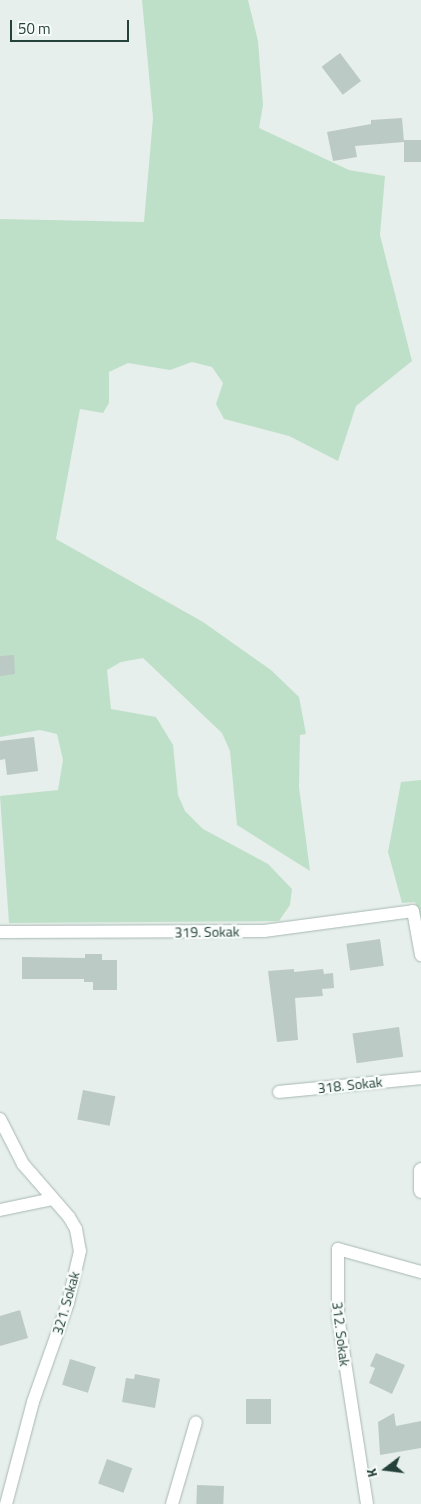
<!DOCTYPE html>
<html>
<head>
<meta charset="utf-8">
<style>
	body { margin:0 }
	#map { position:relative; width:421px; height:1504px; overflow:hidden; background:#e6efeb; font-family:"Titillium Web",sans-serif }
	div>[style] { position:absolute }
	.green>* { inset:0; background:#bfe0c8 }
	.building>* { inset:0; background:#bbcac4; transform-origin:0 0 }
	.roads { filter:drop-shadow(0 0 1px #a8b8b2) drop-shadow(0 0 1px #a8b8b2) }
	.street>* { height:12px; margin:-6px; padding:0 6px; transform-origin:6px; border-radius:6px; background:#fff }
	.secondary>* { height:15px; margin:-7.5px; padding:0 7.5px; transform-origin:7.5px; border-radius:7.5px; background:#fff }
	span { translate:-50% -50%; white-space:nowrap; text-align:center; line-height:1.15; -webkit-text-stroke:4.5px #f7fbf9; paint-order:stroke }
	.street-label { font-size:14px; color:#24423a }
	.north { position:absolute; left:361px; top:1444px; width:50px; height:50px; -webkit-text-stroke:4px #f7fbf9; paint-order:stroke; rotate:255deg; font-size:14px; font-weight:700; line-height:20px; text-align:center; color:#24423a }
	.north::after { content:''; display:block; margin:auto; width:18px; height:22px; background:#24423a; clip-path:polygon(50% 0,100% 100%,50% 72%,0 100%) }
	.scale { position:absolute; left:10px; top:20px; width:119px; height:22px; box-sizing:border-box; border:2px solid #24423a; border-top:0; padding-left:6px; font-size:15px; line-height:18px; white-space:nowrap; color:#24423a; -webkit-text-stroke:4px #f7fbf9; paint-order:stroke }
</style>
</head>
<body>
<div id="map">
	<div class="green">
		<div style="clip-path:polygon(142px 0,248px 0,258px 41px,263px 105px,259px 128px,349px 170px,385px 176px,380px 235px,412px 361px,356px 406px,338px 461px,289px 436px,224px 419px,216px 404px,223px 383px,212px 367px,192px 362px,170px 370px,128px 363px,109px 372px,109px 403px,103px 413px,80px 409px,56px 539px,203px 622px,271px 670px,299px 697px,306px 734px,300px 735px,299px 787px,310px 871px,237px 825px,230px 751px,222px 733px,143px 658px,121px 662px,107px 670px,111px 709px,156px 717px,173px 745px,178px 795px,185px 811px,203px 829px,268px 864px,292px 889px,290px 905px,279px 921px,9px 923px,0 796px,58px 790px,63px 760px,57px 734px,40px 730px,0 737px,0 219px,144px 222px,153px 118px)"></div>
		<div style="clip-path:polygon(421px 780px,421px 918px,415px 902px,402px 903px,388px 852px,401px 782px)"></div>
	</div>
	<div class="building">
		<div style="left:340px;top:53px;width:35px;height:23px;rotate:53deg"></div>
		<div style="clip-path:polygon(402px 118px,404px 142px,355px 146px,357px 157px,333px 161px,327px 132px,371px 124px,371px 120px)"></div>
		<div style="left:421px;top:140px;width:22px;height:17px;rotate:90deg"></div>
		<div style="clip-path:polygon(14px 655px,15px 674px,0 676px,0 656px)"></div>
		<div style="clip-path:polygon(34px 737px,38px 771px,7px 775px,5px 759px,0 760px,0 741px)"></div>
		<div style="left:380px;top:939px;width:27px;height:34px;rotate:82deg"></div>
		<div style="clip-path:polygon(85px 954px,102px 954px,102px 960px,117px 960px,117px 990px,93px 990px,93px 982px,84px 982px,84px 979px,22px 979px,22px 957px,85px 958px)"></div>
		<div style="clip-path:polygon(294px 969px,294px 972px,323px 969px,324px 974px,333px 973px,334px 988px,322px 989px,323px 996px,295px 998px,298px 1040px,277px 1042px,268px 971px)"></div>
		<div style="left:399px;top:1027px;width:30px;height:47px;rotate:82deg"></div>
		<div style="left:83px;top:1090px;width:33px;height:30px;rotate:11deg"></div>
		<div style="clip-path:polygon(20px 1310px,28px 1338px,0 1346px,0 1316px)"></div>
		<div style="clip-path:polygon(376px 1353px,405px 1365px,392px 1394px,369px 1383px,375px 1368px,370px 1366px)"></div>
		<div style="left:70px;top:1359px;width:27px;height:27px;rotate:17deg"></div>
		<div style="clip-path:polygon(135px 1374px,160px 1379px,155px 1408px,122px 1402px,126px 1378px,134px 1379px)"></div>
		<div style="left:246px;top:1399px;width:25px;height:25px"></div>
		<div style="clip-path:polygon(394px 1413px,396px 1426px,421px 1421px,421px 1448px,380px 1455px,378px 1422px)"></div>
		<div style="left:107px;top:1459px;width:27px;height:26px;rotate:20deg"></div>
		<div style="left:197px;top:1485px;width:27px;height:19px;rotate:2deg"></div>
	</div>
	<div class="roads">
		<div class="street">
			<div style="left:0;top:932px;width:264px;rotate:-0.2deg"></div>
			<div style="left:264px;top:931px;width:150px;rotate:-7.6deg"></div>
			<div style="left:413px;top:911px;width:45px;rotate:79.7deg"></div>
			<div style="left:279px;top:1092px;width:143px;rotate:-5.6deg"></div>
			<div style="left:0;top:1119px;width:51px;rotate:62.9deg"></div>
			<div style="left:23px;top:1164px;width:70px;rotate:49deg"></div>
			<div style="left:69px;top:1217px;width:14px;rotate:60deg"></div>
			<div style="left:76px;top:1229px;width:22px;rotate:80deg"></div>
			<div style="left:80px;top:1251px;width:53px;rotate:103deg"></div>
			<div style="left:68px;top:1303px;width:105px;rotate:109.5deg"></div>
			<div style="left:33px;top:1402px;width:106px;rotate:104.8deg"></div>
			<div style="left:0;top:1210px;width:53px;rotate:-11.9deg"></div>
			<div style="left:172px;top:1504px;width:85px;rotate:-73.7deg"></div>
			<div style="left:367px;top:1504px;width:189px;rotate:-98.8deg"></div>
			<div style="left:338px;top:1317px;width:68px;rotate:-90deg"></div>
			<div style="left:338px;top:1249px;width:86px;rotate:15.5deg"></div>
		</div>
		<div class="secondary">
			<div style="left:421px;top:1170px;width:20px;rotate:90deg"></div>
		</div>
	</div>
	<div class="street-label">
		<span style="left:207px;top:932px;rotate:-1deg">319. Sokak</span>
		<span style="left:350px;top:1085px;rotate:-6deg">318. Sokak</span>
		<span style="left:66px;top:1303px;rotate:-74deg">321. Sokak</span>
		<span style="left:341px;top:1334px;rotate:83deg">312. Sokak</span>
	</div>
	<div class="north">K</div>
	<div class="scale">50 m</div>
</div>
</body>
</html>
